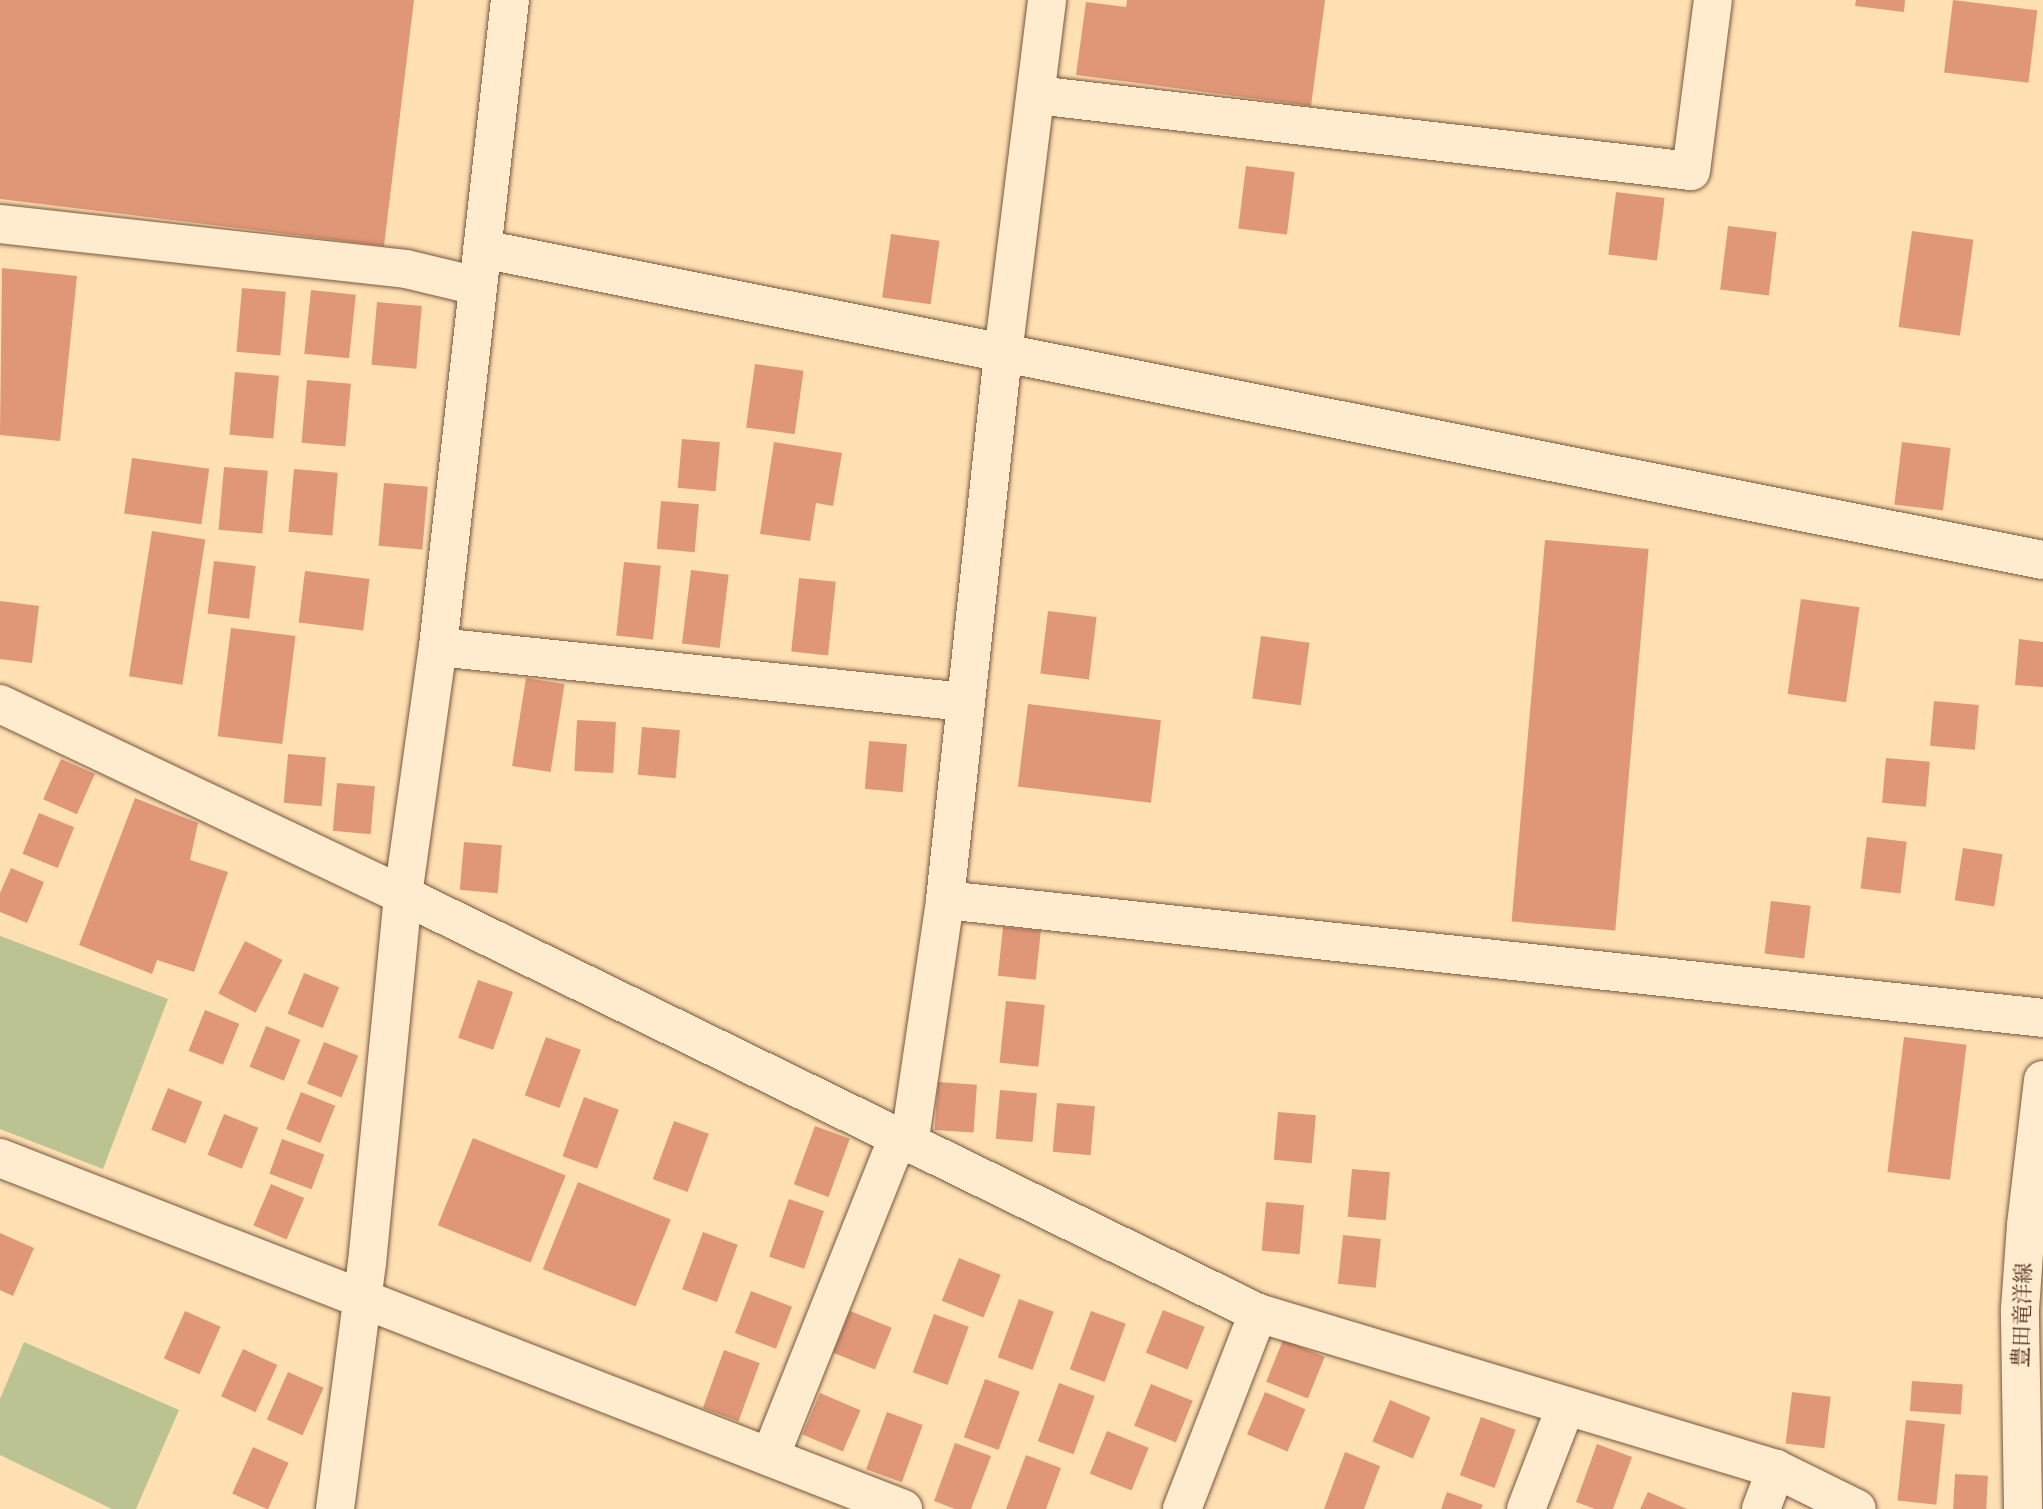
<!DOCTYPE html>
<html>
<head>
<meta charset="utf-8">
<style>
	body { margin:0 }
	#map { position:relative; width:2043px; height:1509px; overflow:hidden; background:#ffe0b2; font-family:Alegreya,"Noto Serif JP",serif }
	div>[style] { position:absolute }
	.green>* { inset:0; background:#bac391 }
	.building>* { inset:0; background:#e09777; transform-origin:0 0 }
	.roads { filter:drop-shadow(0 0 2px #78573e) drop-shadow(0 0 2px #78573e) }
	.minor>* { height:38px; margin:-19px; padding:0 19px; transform-origin:19px; border-radius:19px; background:#ffebcd }
	.tertiary>* { height:38px; margin:-19px; padding:0 19px; transform-origin:19px; border-radius:19px; background:#ffebcd }
	.secondary>* { height:38px; margin:-19px; padding:0 19px; transform-origin:19px; border-radius:19px; background:#ffebcd }
	span { translate:-50% -50%; white-space:nowrap; text-align:center; line-height:1.15; -webkit-text-stroke:5px #ffebcd; paint-order:stroke }
	.street-label { font-size:21px; color:#4b2917 }
</style>
</head>
<body>
<div id="map">
	<div class="green">
		<div style="clip-path:polygon(0 936px,168px 999px,103px 1169px,0 1129px)"></div>
		<div style="clip-path:polygon(24px 1342px,179px 1410px,136px 1509px,112px 1509px,0 1455px,0 1399px)"></div>
	</div>
	<div class="building">
		<div style="clip-path:polygon(0 0,414px 0,384px 246px,0 199px)"></div>
		<div style="clip-path:polygon(1127px 0,1325px 0,1311px 106px,1076px 75px,1086px 2px,1126px 7px)"></div>
		<div style="clip-path:polygon(1856px 0,1905px 0,1904px 12px,1855px 6px)"></div>
		<div style="left:1953px;top:0;width:85px;height:73px;rotate:7deg"></div>
		<div style="left:1246px;top:166px;width:49px;height:63px;rotate:7deg"></div>
		<div style="left:1616px;top:192px;width:49px;height:63px;rotate:7deg"></div>
		<div style="left:1728px;top:226px;width:49px;height:64px;rotate:7deg"></div>
		<div style="left:1912px;top:231px;width:62px;height:97px;rotate:8deg"></div>
		<div style="left:891px;top:234px;width:49px;height:64px;rotate:8deg"></div>
		<div style="clip-path:polygon(2px 268px,77px 276px,60px 441px,0 435px)"></div>
		<div style="left:242px;top:288px;width:44px;height:64px;rotate:5deg"></div>
		<div style="left:311px;top:290px;width:45px;height:64px;rotate:6deg"></div>
		<div style="left:377px;top:302px;width:45px;height:63px;rotate:5deg"></div>
		<div style="left:755px;top:364px;width:49px;height:64px;rotate:8deg"></div>
		<div style="left:235px;top:372px;width:44px;height:63px;rotate:5deg"></div>
		<div style="left:307px;top:380px;width:44px;height:63px;rotate:5deg"></div>
		<div style="left:682px;top:439px;width:38px;height:49px;rotate:5deg"></div>
		<div style="clip-path:polygon(774px 442px,842px 453px,833px 506px,816px 503px,810px 541px,760px 534px)"></div>
		<div style="left:1902px;top:442px;width:49px;height:63px;rotate:7deg"></div>
		<div style="left:132px;top:458px;width:78px;height:56px;rotate:8deg"></div>
		<div style="left:224px;top:467px;width:44px;height:63px;rotate:5deg"></div>
		<div style="left:294px;top:469px;width:44px;height:63px;rotate:5deg"></div>
		<div style="left:384px;top:483px;width:44px;height:63px;rotate:5deg"></div>
		<div style="left:661px;top:501px;width:38px;height:48px;rotate:5deg"></div>
		<div style="left:152px;top:531px;width:54px;height:147px;rotate:9deg"></div>
		<div style="left:1545px;top:540px;width:104px;height:383px;rotate:5deg"></div>
		<div style="left:214px;top:561px;width:42px;height:53px;rotate:7deg"></div>
		<div style="left:624px;top:562px;width:37px;height:74px;rotate:6deg"></div>
		<div style="left:691px;top:570px;width:38px;height:74px;rotate:7deg"></div>
		<div style="left:305px;top:571px;width:65px;height:52px;rotate:7deg"></div>
		<div style="left:799px;top:578px;width:37px;height:74px;rotate:6deg"></div>
		<div style="left:1801px;top:599px;width:59px;height:96px;rotate:8deg"></div>
		<div style="clip-path:polygon(0 601px,39px 606px,32px 663px,0 659px)"></div>
		<div style="left:1048px;top:611px;width:49px;height:63px;rotate:7deg"></div>
		<div style="left:231px;top:628px;width:65px;height:109px;rotate:7deg"></div>
		<div style="left:1261px;top:636px;width:49px;height:63px;rotate:8deg"></div>
		<div style="clip-path:polygon(2019px 639px,2043px 642px,2043px 687px,2015px 685px)"></div>
		<div style="left:526px;top:678px;width:39px;height:89px;rotate:9deg"></div>
		<div style="left:1934px;top:701px;width:45px;height:45px;rotate:5deg"></div>
		<div style="left:1028px;top:704px;width:134px;height:83px;rotate:7deg"></div>
		<div style="left:577px;top:720px;width:39px;height:51px;rotate:3deg"></div>
		<div style="left:642px;top:727px;width:38px;height:48px;rotate:5deg"></div>
		<div style="left:869px;top:741px;width:38px;height:48px;rotate:5deg"></div>
		<div style="left:288px;top:754px;width:38px;height:49px;rotate:5deg"></div>
		<div style="left:1886px;top:758px;width:44px;height:45px;rotate:5deg"></div>
		<div style="left:61px;top:759px;width:37px;height:44px;rotate:24deg"></div>
		<div style="left:337px;top:783px;width:38px;height:48px;rotate:5deg"></div>
		<div style="clip-path:polygon(135px 798px,198px 823px,190px 860px,228px 872px,194px 972px,157px 960px,152px 974px,79px 945px)"></div>
		<div style="left:39px;top:813px;width:38px;height:44px;rotate:22deg"></div>
		<div style="left:1867px;top:837px;width:40px;height:52px;rotate:7deg"></div>
		<div style="left:464px;top:842px;width:38px;height:48px;rotate:5deg"></div>
		<div style="left:1963px;top:848px;width:40px;height:53px;rotate:9deg"></div>
		<div style="clip-path:polygon(11px 868px,44px 882px,27px 923px,0 912px,0 893px)"></div>
		<div style="left:1771px;top:901px;width:40px;height:53px;rotate:7deg"></div>
		<div style="left:1003px;top:927px;width:38px;height:49px;rotate:6deg"></div>
		<div style="left:245px;top:941px;width:42px;height:59px;rotate:27deg"></div>
		<div style="left:304px;top:973px;width:38px;height:44px;rotate:22deg"></div>
		<div style="left:478px;top:980px;width:37px;height:61px;rotate:19deg"></div>
		<div style="left:1006px;top:1001px;width:39px;height:62px;rotate:6deg"></div>
		<div style="left:205px;top:1010px;width:37px;height:44px;rotate:22deg"></div>
		<div style="left:266px;top:1026px;width:37px;height:44px;rotate:22deg"></div>
		<div style="left:546px;top:1037px;width:37px;height:62px;rotate:20deg"></div>
		<div style="left:1904px;top:1037px;width:63px;height:136px;rotate:7deg"></div>
		<div style="left:324px;top:1042px;width:37px;height:45px;rotate:22deg"></div>
		<div style="left:938px;top:1082px;width:39px;height:48px;rotate:4deg"></div>
		<div style="left:168px;top:1088px;width:37px;height:45px;rotate:22deg"></div>
		<div style="left:1000px;top:1090px;width:37px;height:49px;rotate:5deg"></div>
		<div style="left:301px;top:1092px;width:37px;height:40px;rotate:22deg"></div>
		<div style="left:584px;top:1097px;width:37px;height:63px;rotate:20deg"></div>
		<div style="left:1057px;top:1103px;width:38px;height:49px;rotate:5deg"></div>
		<div style="left:1278px;top:1112px;width:38px;height:48px;rotate:5deg"></div>
		<div style="left:224px;top:1114px;width:37px;height:44px;rotate:22deg"></div>
		<div style="left:674px;top:1121px;width:37px;height:62px;rotate:20deg"></div>
		<div style="left:815px;top:1126px;width:37px;height:62px;rotate:20deg"></div>
		<div style="left:473px;top:1138px;width:100px;height:94px;rotate:22deg"></div>
		<div style="left:282px;top:1139px;width:45px;height:37px;rotate:20deg"></div>
		<div style="left:1352px;top:1169px;width:38px;height:48px;rotate:5deg"></div>
		<div style="left:578px;top:1182px;width:100px;height:94px;rotate:22deg"></div>
		<div style="left:271px;top:1184px;width:36px;height:45px;rotate:23deg"></div>
		<div style="left:789px;top:1199px;width:37px;height:61px;rotate:19deg"></div>
		<div style="left:1266px;top:1202px;width:38px;height:49px;rotate:5deg"></div>
		<div style="left:703px;top:1232px;width:37px;height:61px;rotate:20deg"></div>
		<div style="clip-path:polygon(0 1233px,34px 1248px,13px 1296px,0 1290px)"></div>
		<div style="left:1343px;top:1235px;width:38px;height:49px;rotate:6deg"></div>
		<div style="left:959px;top:1258px;width:45px;height:46px;rotate:22deg"></div>
		<div style="left:751px;top:1291px;width:44px;height:45px;rotate:21deg"></div>
		<div style="left:1019px;top:1299px;width:37px;height:62px;rotate:20deg"></div>
		<div style="left:1163px;top:1310px;width:45px;height:46px;rotate:22deg"></div>
		<div style="left:185px;top:1311px;width:39px;height:52px;rotate:24deg"></div>
		<div style="left:850px;top:1311px;width:45px;height:45px;rotate:22deg"></div>
		<div style="left:1091px;top:1311px;width:37px;height:62px;rotate:20deg"></div>
		<div style="left:934px;top:1314px;width:37px;height:62px;rotate:20deg"></div>
		<div style="left:1283px;top:1340px;width:45px;height:45px;rotate:22deg"></div>
		<div style="left:243px;top:1349px;width:38px;height:52px;rotate:25deg"></div>
		<div style="left:724px;top:1350px;width:38px;height:62px;rotate:20deg"></div>
		<div style="left:288px;top:1372px;width:39px;height:52px;rotate:24deg"></div>
		<div style="left:985px;top:1379px;width:37px;height:62px;rotate:20deg"></div>
		<div style="left:1912px;top:1381px;width:51px;height:30px;rotate:4deg"></div>
		<div style="left:1059px;top:1383px;width:38px;height:62px;rotate:20deg"></div>
		<div style="left:1151px;top:1384px;width:45px;height:45px;rotate:22deg"></div>
		<div style="left:1265px;top:1392px;width:44px;height:46px;rotate:23deg"></div>
		<div style="left:1792px;top:1392px;width:39px;height:52px;rotate:7deg"></div>
		<div style="left:820px;top:1393px;width:44px;height:45px;rotate:23deg"></div>
		<div style="left:1390px;top:1400px;width:44px;height:45px;rotate:23deg"></div>
		<div style="left:887px;top:1412px;width:38px;height:61px;rotate:20deg"></div>
		<div style="left:1481px;top:1417px;width:37px;height:62px;rotate:20deg"></div>
		<div style="left:1906px;top:1420px;width:39px;height:81px;rotate:6deg"></div>
		<div style="left:1107px;top:1431px;width:45px;height:46px;rotate:22deg"></div>
		<div style="clip-path:polygon(955px 1443px,991px 1456px,971px 1509px,955px 1509px,934px 1501px)"></div>
		<div style="clip-path:polygon(1597px 1444px,1632px 1457px,1613px 1509px,1595px 1509px,1576px 1502px)"></div>
		<div style="left:253px;top:1447px;width:39px;height:51px;rotate:24deg"></div>
		<div style="clip-path:polygon(1345px 1452px,1380px 1466px,1364px 1509px,1324px 1509px)"></div>
		<div style="clip-path:polygon(1026px 1455px,1061px 1468px,1046px 1509px,1006px 1509px)"></div>
		<div style="left:1955px;top:1474px;width:33px;height:35px;rotate:3deg"></div>
		<div style="clip-path:polygon(1447px 1492px,1483px 1505px,1481px 1509px,1441px 1509px)"></div>
		<div style="clip-path:polygon(1648px 1492px,1687px 1509px,1640px 1509px)"></div>
	</div>
	<div class="roads">
		<div class="minor">
			<div style="left:1036px;top:95px;width:659px;rotate:6.62deg"></div>
			<div style="left:1691px;top:171px;width:172px;rotate:-82.7deg"></div>
			<div style="left:0;top:224px;width:408px;rotate:6.3deg"></div>
			<div style="left:406px;top:269px;width:73px;rotate:13.5deg"></div>
			<div style="left:482px;top:249px;width:1592px;rotate:11.27deg"></div>
			<div style="left:438px;top:647px;width:530px;rotate:5.96deg"></div>
			<div style="left:0;top:704px;width:446px;rotate:25.4deg"></div>
			<div style="left:403px;top:895px;width:952px;rotate:26.05deg"></div>
			<div style="left:1258px;top:1313px;width:541px;rotate:16.76deg"></div>
			<div style="left:1776px;top:1469px;width:90px;rotate:26.3deg"></div>
			<div style="left:945px;top:900px;width:1104px;rotate:6.13deg"></div>
			<div style="left:909px;top:1145px;width:248px;rotate:-81.6deg"></div>
			<div style="left:945px;top:900px;width:549px;rotate:-83.94deg"></div>
			<div style="left:1003px;top:354px;width:357px;rotate:-82.9deg"></div>
			<div style="left:0;top:1158px;width:969px;rotate:21.24deg"></div>
			<div style="left:770px;top:1457px;width:342px;rotate:-68.2deg"></div>
			<div style="left:335px;top:1509px;width:248px;rotate:-82.6deg"></div>
			<div style="left:367px;top:1263px;width:370px;rotate:-84.4deg"></div>
			<div style="left:1182px;top:1509px;width:210px;rotate:-68.8deg"></div>
			<div style="left:1526px;top:1509px;width:110px;rotate:-68.8deg"></div>
			<div style="left:1761px;top:1509px;width:43px;rotate:-69.4deg"></div>
		</div>
		<div class="tertiary">
			<div style="left:403px;top:895px;width:250px;rotate:-82deg"></div>
			<div style="left:438px;top:647px;width:651px;rotate:-83.65deg"></div>
		</div>
		<div class="secondary">
			<div style="left:2023px;top:1509px;width:200px;rotate:-90.9deg"></div>
			<div style="left:2020px;top:1309px;width:84px;rotate:-85.9deg"></div>
			<div style="left:2026px;top:1225px;width:146px;rotate:-83.3deg"></div>
		</div>
	</div>
	<div class="street-label">
		<span style="left:2022px;top:1315px;rotate:-88deg">豊田竜洋線</span>
	</div>
</div>
</body>
</html>
